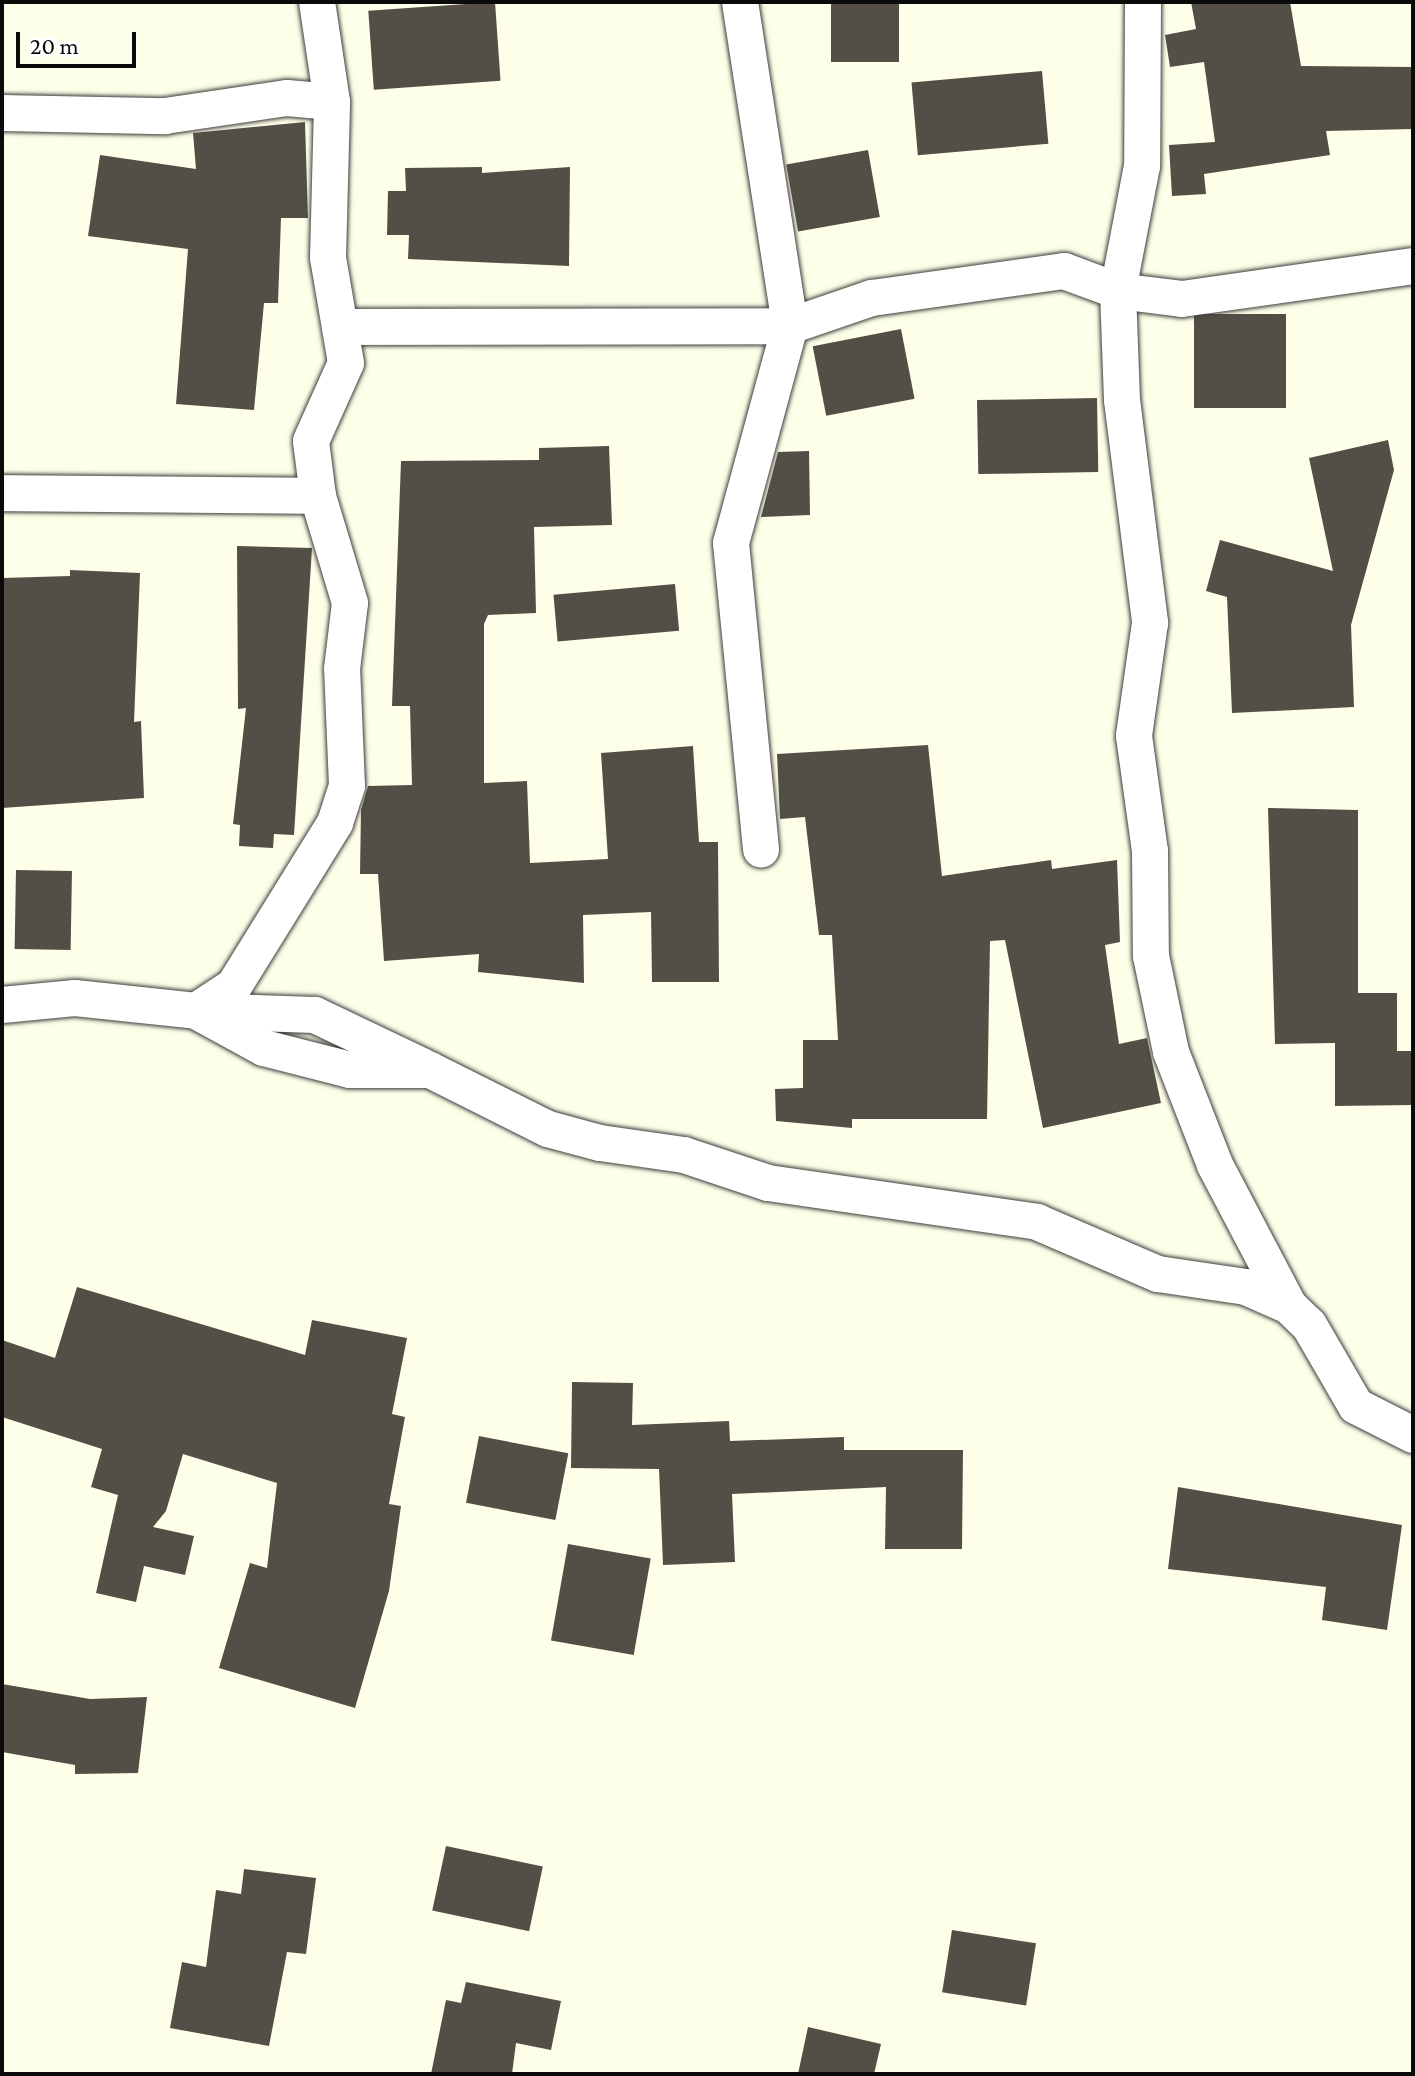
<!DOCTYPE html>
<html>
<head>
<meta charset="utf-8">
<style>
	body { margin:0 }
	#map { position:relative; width:1415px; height:2076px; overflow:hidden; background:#feffe8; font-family:"Crimson Pro",serif }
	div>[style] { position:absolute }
	.building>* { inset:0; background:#544f46; transform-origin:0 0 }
	.roads { filter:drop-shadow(0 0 2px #3d3d3d) drop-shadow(0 0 2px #3d3d3d) }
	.minor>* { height:36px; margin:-18px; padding:0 18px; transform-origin:18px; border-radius:18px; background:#fff }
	span { translate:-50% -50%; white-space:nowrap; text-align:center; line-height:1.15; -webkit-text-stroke:8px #fff; paint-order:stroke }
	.frame { position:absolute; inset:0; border:4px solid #0a0a0a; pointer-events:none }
	.scale { position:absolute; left:16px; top:32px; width:120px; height:36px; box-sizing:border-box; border:4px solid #0a0a0a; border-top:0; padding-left:10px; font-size:24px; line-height:28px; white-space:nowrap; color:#0a0a0a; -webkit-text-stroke:6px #fff; paint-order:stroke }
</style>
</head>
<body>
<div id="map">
	<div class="building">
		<div style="left:495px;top:2px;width:79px;height:127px;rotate:86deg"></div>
		<div style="left:831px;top:2px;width:68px;height:60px"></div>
		<div style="clip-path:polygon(1191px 2px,1290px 2px,1301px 66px,1413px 67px,1413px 129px,1326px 131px,1330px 155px,1204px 174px,1206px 194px,1172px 196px,1169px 145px,1215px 142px,1204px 62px,1170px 67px,1165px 35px,1196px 29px)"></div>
		<div style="left:1042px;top:71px;width:73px;height:131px;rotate:85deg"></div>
		<div style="clip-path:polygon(305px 122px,308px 218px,281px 218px,278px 303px,264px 303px,254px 410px,176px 404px,188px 249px,88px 236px,100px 155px,196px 169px,193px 133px)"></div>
		<div style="left:868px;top:150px;width:68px;height:83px;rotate:80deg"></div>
		<div style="clip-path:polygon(482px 167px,482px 173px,570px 167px,569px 266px,408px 259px,409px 235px,387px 235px,388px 191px,406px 191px,405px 168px)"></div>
		<div style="left:1286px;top:314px;width:94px;height:92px;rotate:90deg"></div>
		<div style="left:901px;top:329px;width:71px;height:90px;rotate:79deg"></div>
		<div style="left:1097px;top:398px;width:74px;height:120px;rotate:89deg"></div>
		<div style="clip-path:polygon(1388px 440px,1394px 470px,1351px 625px,1354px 707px,1232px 713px,1227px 597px,1206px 591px,1220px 540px,1333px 571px,1309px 458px)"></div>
		<div style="clip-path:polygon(609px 446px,612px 525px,534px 527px,536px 613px,488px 615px,484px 624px,484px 783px,527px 781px,530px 863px,608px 859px,601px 753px,693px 746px,699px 842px,718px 842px,719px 982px,652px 982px,651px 912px,583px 915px,584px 983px,478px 972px,479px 954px,384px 961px,378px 874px,360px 874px,361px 810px,368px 786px,412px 785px,410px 706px,392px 706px,401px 461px,539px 460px,539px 448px)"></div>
		<div style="clip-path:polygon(809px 451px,810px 515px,761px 517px,778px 452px)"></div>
		<div style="clip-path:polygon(237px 546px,312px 548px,294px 835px,274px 834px,273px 848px,239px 846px,240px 825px,233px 824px,246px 708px,238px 709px)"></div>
		<div style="clip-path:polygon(70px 570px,140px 573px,134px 722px,141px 721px,144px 798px,2px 808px,2px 578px,70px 576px)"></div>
		<div style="left:675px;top:584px;width:47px;height:122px;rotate:85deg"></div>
		<div style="clip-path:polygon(928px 745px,942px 876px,1051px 860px,1052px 869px,1117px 860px,1120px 942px,1105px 945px,1119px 1044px,1147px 1038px,1161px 1103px,1043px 1128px,1005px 940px,990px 941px,987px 1119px,852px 1119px,852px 1128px,776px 1121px,775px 1089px,803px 1088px,803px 1040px,838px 1040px,832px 935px,819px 935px,805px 817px,780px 819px,777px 754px)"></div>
		<div style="clip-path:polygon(1268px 808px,1358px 810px,1358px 993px,1397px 993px,1397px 1051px,1413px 1051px,1413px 1105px,1335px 1106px,1335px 1043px,1275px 1044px)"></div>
		<div style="left:16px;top:870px;width:56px;height:79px;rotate:1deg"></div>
		<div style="clip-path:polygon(77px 1287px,305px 1355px,312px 1320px,407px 1338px,392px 1414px,405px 1417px,389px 1504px,401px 1506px,389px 1591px,355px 1708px,219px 1668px,250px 1563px,267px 1568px,277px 1483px,183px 1454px,166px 1511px,153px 1527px,194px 1536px,185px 1575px,144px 1566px,136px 1602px,96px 1593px,118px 1495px,91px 1487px,102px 1449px,2px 1417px,2px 1340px,55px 1358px)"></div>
		<div style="clip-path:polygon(572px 1382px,633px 1383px,632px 1425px,729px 1421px,730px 1441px,844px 1437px,844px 1450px,963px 1450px,962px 1549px,885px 1549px,886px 1487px,732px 1494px,735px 1562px,663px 1565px,659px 1469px,571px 1468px)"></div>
		<div style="left:479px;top:1436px;width:91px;height:68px;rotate:11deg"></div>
		<div style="clip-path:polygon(1178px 1487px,1402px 1525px,1387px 1630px,1322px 1620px,1326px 1587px,1168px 1569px)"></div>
		<div style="left:568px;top:1544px;width:84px;height:98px;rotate:10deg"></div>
		<div style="clip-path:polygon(2px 1684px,90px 1699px,147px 1697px,138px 1773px,75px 1774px,75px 1765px,2px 1752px)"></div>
		<div style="left:446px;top:1846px;width:99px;height:66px;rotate:12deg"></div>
		<div style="clip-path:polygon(244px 1869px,316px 1878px,306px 1954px,287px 1952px,269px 2046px,170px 2028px,182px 1962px,206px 1967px,216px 1890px,241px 1894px)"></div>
		<div style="left:952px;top:1930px;width:85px;height:63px;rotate:9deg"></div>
		<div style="clip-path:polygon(466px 1982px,561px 2001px,551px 2050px,516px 2043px,512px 2074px,431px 2074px,446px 2000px,461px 2003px)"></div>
		<div style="clip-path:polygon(808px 2027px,881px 2044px,874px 2074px,798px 2074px)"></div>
	</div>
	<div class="roads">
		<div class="minor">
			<div style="left:740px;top:2px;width:328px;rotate:81.2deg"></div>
			<div style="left:790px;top:326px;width:225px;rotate:105.2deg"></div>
			<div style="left:731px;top:543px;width:308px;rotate:84.4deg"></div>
			<div style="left:1143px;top:2px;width:164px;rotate:90.3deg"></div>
			<div style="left:1142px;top:166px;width:127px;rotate:100.9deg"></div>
			<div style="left:1118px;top:291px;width:109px;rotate:87.9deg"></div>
			<div style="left:1122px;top:400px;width:225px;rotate:82.8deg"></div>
			<div style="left:1150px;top:623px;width:114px;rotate:98.1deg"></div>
			<div style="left:1134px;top:736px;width:116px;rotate:82.1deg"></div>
			<div style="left:1150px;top:851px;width:105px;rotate:89.5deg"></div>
			<div style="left:1151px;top:956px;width:98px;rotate:78.2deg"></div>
			<div style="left:1171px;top:1052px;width:121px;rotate:68.7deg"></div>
			<div style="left:1215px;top:1165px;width:159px;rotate:62.3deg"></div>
			<div style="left:2px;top:113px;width:163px;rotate:1.1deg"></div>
			<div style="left:165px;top:116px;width:123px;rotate:-8.4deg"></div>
			<div style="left:287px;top:98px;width:45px;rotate:5.1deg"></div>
			<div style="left:340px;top:327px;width:450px;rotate:-0.1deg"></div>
			<div style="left:790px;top:326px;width:87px;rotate:-18.9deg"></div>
			<div style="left:872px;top:298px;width:194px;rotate:-8deg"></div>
			<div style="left:1064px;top:271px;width:58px;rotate:20.3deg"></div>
			<div style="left:1118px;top:291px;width:64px;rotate:7.1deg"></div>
			<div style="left:1182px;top:299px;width:233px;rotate:-8.1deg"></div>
			<div style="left:2px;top:493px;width:316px;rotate:0.5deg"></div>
			<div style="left:2px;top:1005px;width:73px;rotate:-5.5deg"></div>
			<div style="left:75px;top:998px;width:122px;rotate:6.1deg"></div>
			<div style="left:196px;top:1011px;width:77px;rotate:28.6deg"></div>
			<div style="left:264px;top:1048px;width:89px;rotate:14.3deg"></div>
			<div style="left:350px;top:1070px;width:80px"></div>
			<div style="left:430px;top:1070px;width:132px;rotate:26.6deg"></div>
			<div style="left:548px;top:1129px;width:54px;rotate:15.1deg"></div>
			<div style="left:600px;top:1143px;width:85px;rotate:8.1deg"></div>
			<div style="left:684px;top:1155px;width:89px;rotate:18.4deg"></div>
			<div style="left:768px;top:1183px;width:272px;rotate:8.2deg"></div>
			<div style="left:1037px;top:1222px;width:132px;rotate:23.3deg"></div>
			<div style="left:1158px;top:1274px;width:89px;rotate:8.4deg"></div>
			<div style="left:1246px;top:1287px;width:47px;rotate:23.8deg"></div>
			<div style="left:1289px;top:1306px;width:28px;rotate:44deg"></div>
			<div style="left:1309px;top:1325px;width:94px;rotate:59.9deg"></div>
			<div style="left:1356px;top:1406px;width:64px;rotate:27deg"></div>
			<div style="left:196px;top:1011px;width:45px;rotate:-33.3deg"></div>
			<div style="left:234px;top:986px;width:192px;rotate:-58.2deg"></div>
			<div style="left:335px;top:823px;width:39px;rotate:-72deg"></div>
			<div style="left:347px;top:786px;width:117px;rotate:-92.4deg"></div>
			<div style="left:342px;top:669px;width:66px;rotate:-83.1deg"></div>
			<div style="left:350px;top:603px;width:112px;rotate:-106.7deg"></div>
			<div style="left:318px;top:496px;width:55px;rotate:-97.3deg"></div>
			<div style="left:311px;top:441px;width:85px;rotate:-65.8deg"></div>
			<div style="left:346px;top:363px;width:107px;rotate:-99.7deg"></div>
			<div style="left:328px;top:258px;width:156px;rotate:-88.5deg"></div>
			<div style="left:332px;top:102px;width:101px;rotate:-98.5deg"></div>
			<div style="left:197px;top:1011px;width:118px;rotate:1.9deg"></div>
			<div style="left:315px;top:1015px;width:119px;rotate:25.5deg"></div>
		</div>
	</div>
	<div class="frame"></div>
	<div class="scale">20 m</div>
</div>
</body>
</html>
